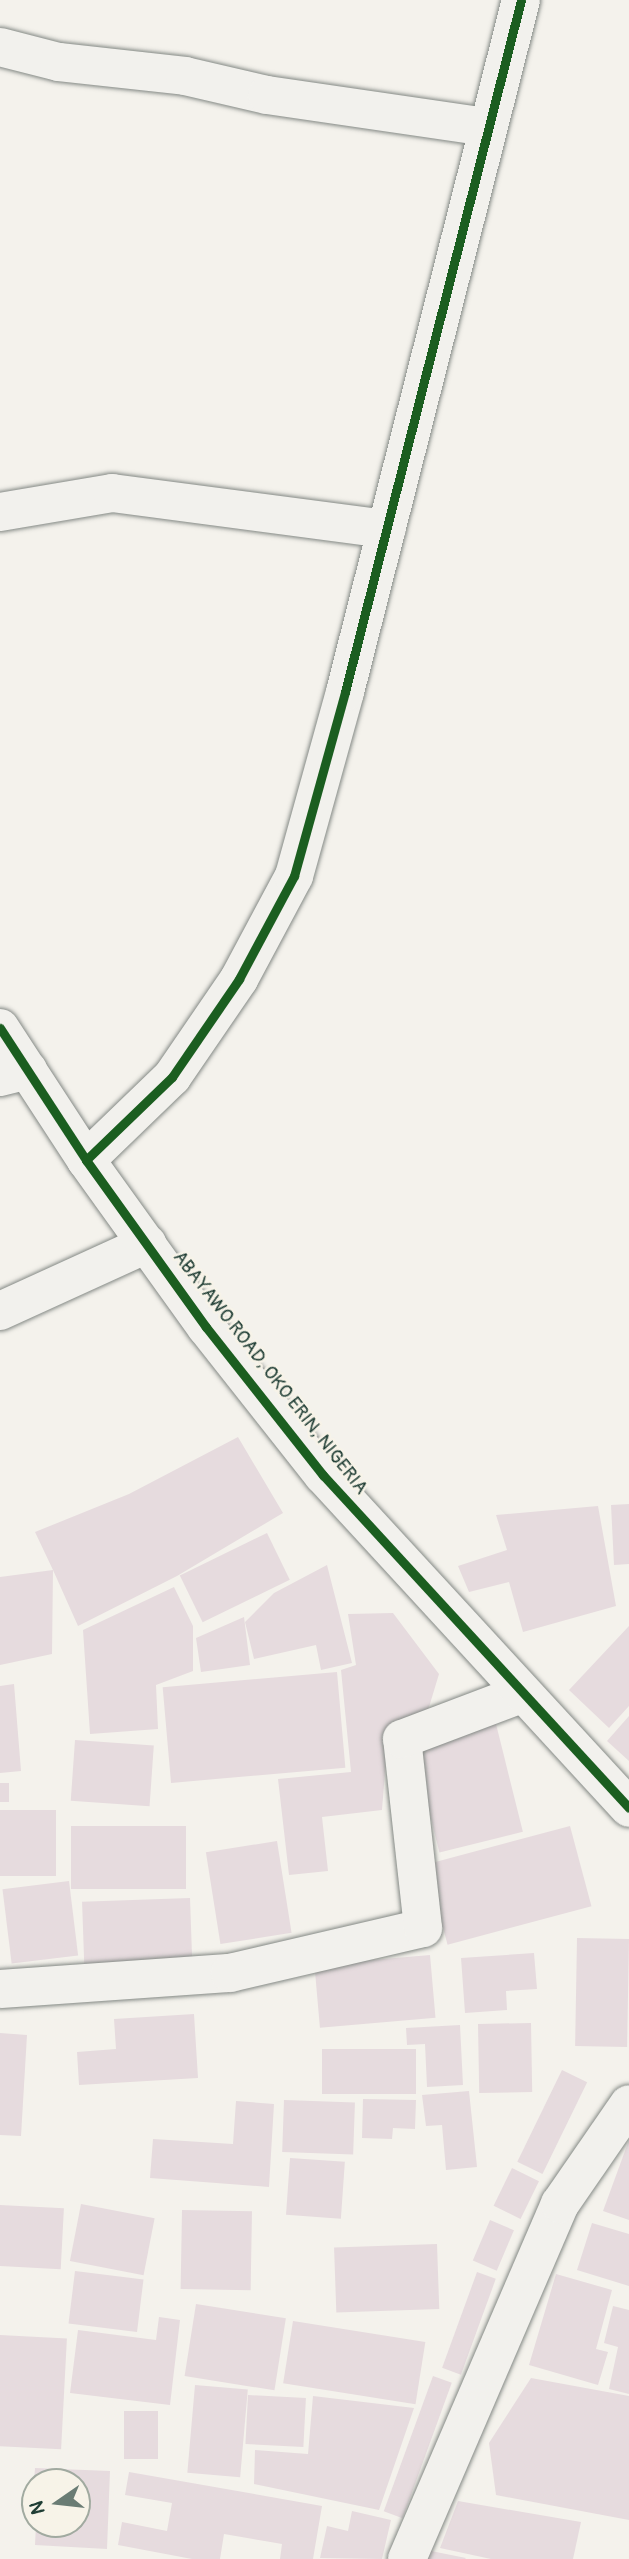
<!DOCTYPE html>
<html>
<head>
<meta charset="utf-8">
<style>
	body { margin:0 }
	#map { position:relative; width:629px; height:2559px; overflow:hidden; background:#f4f2ec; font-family:Pangolin,sans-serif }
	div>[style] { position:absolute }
	.building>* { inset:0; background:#e6dbde; transform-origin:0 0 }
	.roads { filter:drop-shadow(0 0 2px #848985) drop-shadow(0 0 2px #848985) }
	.minor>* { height:38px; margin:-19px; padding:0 19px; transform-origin:19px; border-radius:19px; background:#f2f1ed }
	.tertiary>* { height:38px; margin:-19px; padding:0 19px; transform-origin:19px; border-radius:19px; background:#f2f1ed }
	.cycleway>* { height:9px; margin:-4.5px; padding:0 4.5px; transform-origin:4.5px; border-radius:4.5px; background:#1b5e20 }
	span { translate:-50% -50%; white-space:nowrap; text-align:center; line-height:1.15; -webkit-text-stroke:5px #f7f3e8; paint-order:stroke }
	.street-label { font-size:19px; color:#1f3d34 }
	.north { position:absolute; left:21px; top:2468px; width:70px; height:70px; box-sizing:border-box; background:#f7f3e8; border:2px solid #a1aaa0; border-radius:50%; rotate:256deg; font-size:19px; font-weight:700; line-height:28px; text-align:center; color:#1f3d34 }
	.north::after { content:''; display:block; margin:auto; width:24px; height:32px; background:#6a7c74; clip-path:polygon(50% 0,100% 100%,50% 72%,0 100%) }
</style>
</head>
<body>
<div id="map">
	<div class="building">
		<div style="clip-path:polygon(238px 1437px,283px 1513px,177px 1576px,78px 1626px,53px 1570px,52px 1654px,0 1665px,0 1577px,53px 1570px,35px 1532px,129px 1494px)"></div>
		<div style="clip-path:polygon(629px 1504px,629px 1564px,614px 1565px,611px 1505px)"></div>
		<div style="clip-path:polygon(598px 1506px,616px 1606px,523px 1632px,509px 1582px,469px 1592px,458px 1566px,507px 1550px,496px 1515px)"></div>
		<div style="left:267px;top:1533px;width:52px;height:97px;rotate:64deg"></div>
		<div style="clip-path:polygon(327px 1565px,352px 1663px,321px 1670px,316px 1645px,254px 1659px,245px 1622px,274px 1593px)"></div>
		<div style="clip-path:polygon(174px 1587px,193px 1626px,193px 1671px,156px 1685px,158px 1729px,90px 1734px,83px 1630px)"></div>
		<div style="clip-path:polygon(393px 1613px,439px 1674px,426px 1717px,388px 1734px,382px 1810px,322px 1817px,328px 1871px,289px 1875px,278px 1779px,351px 1772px,341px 1670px,356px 1665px,348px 1614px)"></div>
		<div style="clip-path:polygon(244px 1617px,250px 1665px,201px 1672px,196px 1638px)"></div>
		<div style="clip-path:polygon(629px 1626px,629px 1706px,609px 1728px,569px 1690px)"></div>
		<div style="left:337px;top:1672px;width:96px;height:175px;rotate:85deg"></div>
		<div style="clip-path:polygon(14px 1684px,21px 1771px,0 1773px,0 1686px)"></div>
		<div style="clip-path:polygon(629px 1716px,629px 1761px,607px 1741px)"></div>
		<div style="left:496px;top:1724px;width:111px;height:86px;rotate:76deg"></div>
		<div style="left:75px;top:1740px;width:79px;height:61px;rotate:4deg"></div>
		<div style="left:0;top:1783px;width:9px;height:19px"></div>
		<div style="left:0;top:1810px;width:56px;height:66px"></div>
		<div style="left:71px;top:1826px;width:115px;height:63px"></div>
		<div style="left:570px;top:1826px;width:83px;height:149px;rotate:75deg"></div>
		<div style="left:277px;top:1841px;width:93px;height:72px;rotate:81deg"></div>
		<div style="left:69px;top:1881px;width:75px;height:67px;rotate:83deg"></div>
		<div style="left:190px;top:1898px;width:65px;height:108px;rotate:88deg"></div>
		<div style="left:577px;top:1938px;width:52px;height:108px;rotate:1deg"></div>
		<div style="clip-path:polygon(534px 1953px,537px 1989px,506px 1991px,507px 2010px,465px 2013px,461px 1958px)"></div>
		<div style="left:430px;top:1955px;width:63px;height:116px;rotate:85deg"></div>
		<div style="clip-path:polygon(194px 2014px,198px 2078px,79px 2085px,77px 2052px,116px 2049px,114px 2019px)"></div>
		<div style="left:531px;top:2023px;width:69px;height:53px;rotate:89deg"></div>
		<div style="clip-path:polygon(460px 2025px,463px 2085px,427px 2087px,425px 2044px,407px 2045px,406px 2028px)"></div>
		<div style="clip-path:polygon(0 2033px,27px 2035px,21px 2136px,0 2135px)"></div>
		<div style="left:322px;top:2049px;width:94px;height:45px"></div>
		<div style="left:562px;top:2070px;width:28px;height:102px;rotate:26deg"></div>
		<div style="clip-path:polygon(469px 2091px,477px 2167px,446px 2170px,442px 2125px,426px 2126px,422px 2095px)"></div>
		<div style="clip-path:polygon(363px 2099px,416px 2100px,415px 2129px,393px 2128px,392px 2139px,362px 2138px)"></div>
		<div style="left:284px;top:2100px;width:71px;height:52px;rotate:2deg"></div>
		<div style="clip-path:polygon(236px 2101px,274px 2104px,269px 2187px,150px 2178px,153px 2139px,233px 2144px)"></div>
		<div style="clip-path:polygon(629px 2140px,629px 2220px,603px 2211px)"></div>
		<div style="left:290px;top:2158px;width:55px;height:57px;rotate:4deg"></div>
		<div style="left:512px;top:2168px;width:30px;height:42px;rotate:26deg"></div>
		<div style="left:81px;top:2204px;width:75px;height:58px;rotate:11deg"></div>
		<div style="left:0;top:2205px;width:64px;height:61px;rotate:3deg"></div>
		<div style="left:182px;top:2210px;width:70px;height:79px;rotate:1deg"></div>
		<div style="left:490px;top:2220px;width:26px;height:44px;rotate:23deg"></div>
		<div style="clip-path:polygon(592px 2223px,629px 2234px,629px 2286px,577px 2270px)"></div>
		<div style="left:437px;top:2244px;width:65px;height:103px;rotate:88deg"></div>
		<div style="left:75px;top:2271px;width:69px;height:53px;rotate:7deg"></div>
		<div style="left:477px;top:2272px;width:20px;height:102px;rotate:20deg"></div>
		<div style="clip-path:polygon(556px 2274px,612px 2290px,596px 2349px,608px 2352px,598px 2385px,529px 2365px)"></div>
		<div style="left:196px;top:2304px;width:91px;height:73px;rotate:9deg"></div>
		<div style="clip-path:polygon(613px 2306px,629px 2310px,629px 2394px,609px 2389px,618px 2347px,604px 2343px)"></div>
		<div style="clip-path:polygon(159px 2317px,180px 2320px,170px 2405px,70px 2393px,78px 2330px,156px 2340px)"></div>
		<div style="left:293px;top:2321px;width:134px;height:63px;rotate:9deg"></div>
		<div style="left:0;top:2335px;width:67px;height:111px;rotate:3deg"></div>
		<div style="left:433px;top:2376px;width:20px;height:144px;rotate:20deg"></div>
		<div style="clip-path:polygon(531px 2378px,629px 2396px,629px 2520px,496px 2495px,489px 2443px)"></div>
		<div style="left:195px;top:2385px;width:53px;height:88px;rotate:5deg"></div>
		<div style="left:248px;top:2395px;width:58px;height:49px;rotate:3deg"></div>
		<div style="clip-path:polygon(313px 2396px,414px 2408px,379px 2510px,254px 2484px,255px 2450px,308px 2454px)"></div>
		<div style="left:158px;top:2411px;width:48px;height:34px;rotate:90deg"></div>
		<div style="clip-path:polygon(35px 2468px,110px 2471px,107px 2549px,35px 2545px,36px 2524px,77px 2524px,77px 2482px,34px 2482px)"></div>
		<div style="clip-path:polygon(129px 2472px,322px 2506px,313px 2559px,280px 2559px,282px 2544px,224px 2534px,220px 2559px,192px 2559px,118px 2545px,122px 2522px,167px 2531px,172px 2503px,125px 2495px)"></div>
		<div style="clip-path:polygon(458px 2501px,581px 2522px,573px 2559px,491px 2559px,440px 2548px)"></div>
		<div style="clip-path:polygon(352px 2511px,391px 2520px,382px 2559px,320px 2558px,327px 2526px,348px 2531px)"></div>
		<div style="clip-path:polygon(426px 2550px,466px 2558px,465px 2559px,425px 2559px)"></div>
	</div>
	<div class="roads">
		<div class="minor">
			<div style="left:0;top:47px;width:61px;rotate:14.3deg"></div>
			<div style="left:59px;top:62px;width:127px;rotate:6.3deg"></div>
			<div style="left:185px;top:76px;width:84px;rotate:13deg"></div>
			<div style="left:267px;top:95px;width:222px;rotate:8.3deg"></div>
			<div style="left:0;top:512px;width:114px;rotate:-9.6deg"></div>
			<div style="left:112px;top:493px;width:277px;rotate:7.5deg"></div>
			<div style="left:0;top:1077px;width:29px;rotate:-14deg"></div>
			<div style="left:86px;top:1160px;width:120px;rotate:-44deg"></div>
			<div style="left:172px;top:1077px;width:119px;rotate:-55.6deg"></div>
			<div style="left:239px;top:979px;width:117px;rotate:-61.9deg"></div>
			<div style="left:294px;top:876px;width:191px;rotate:-74.5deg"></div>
			<div style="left:345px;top:692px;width:714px;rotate:-75.73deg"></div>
			<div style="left:0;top:1311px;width:162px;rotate:-24.5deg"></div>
			<div style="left:0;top:1989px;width:231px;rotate:-4deg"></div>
			<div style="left:230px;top:1973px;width:198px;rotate:-13.1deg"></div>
			<div style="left:423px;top:1928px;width:190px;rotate:-96.3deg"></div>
			<div style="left:402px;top:1739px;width:127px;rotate:-20.7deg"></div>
			<div style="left:407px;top:2559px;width:387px;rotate:-66.7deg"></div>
			<div style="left:560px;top:2204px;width:121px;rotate:-55.4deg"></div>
		</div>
		<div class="tertiary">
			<div style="left:0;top:1028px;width:158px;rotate:56.9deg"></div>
			<div style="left:86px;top:1160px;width:206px;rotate:54.3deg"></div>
			<div style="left:206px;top:1327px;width:189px;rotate:51.7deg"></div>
			<div style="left:323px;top:1475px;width:452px;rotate:47.4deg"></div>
		</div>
	</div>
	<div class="cycleway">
		<div style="left:0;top:1028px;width:158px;rotate:56.9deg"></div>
		<div style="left:86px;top:1160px;width:206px;rotate:54.3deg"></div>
		<div style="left:206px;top:1327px;width:189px;rotate:51.7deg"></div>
		<div style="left:323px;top:1475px;width:452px;rotate:47.4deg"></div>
		<div style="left:86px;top:1160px;width:120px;rotate:-44deg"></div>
		<div style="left:172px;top:1077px;width:119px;rotate:-55.6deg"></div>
		<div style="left:239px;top:979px;width:117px;rotate:-61.9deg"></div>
		<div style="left:294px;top:876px;width:191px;rotate:-74.5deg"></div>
		<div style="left:345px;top:692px;width:714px;rotate:-75.73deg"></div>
	</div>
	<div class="street-label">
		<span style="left:270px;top:1373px;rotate:52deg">ABAYAWO ROAD, OKO ERIN, NIGERIA</span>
	</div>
	<div class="north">N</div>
</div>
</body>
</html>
